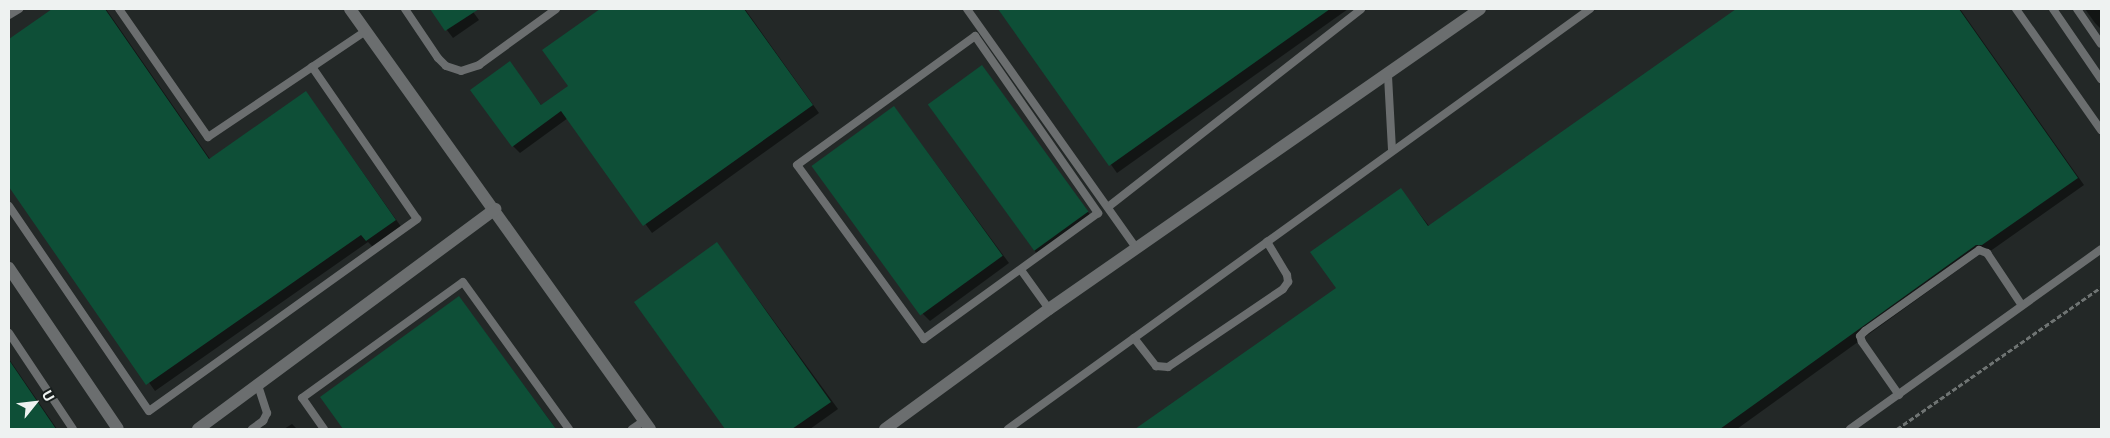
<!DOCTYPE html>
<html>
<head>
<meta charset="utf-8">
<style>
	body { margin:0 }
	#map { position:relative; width:2110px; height:438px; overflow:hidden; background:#232827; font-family:"Public Sans",sans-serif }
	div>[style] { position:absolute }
	.shadow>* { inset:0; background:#0007; transform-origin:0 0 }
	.building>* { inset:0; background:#0e4f37; transform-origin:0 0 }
	.path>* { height:3px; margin-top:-1.5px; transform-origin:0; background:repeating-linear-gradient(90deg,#6f7473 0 5px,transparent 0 7.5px) }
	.lane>* { height:8px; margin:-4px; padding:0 4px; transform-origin:4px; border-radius:4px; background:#6b6e6f }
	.street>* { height:12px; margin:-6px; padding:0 6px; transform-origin:6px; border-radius:6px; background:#6b6e6f }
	span { translate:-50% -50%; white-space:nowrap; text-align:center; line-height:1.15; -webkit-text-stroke:5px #191f1e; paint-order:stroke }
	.frame { position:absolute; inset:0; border:10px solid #eef2f1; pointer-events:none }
	.north { position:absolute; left:10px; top:378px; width:50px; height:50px; -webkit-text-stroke:4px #191f1e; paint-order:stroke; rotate:61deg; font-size:14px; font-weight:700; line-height:20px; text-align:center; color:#eef2f1 }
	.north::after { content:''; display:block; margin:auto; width:18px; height:22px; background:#eef2f1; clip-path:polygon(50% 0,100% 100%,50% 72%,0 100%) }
</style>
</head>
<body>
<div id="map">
	<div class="shadow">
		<div style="clip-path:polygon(54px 9px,106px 9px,210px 159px,306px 92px,402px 228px,374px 248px,368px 242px,155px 391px,9px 185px,9px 41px)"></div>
		<div style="clip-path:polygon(431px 9px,471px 9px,479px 20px,453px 38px)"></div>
		<div style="clip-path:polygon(602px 9px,745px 9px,819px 113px,652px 233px,568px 118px,520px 153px,513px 146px,509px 63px,542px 106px,569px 86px,544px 50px)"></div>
		<div style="clip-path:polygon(999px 9px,1348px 9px,1117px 173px)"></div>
		<div style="clip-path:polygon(1738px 9px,1960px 9px,2084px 185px,1989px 252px,1983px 252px,1737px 429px,1137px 429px,1337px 289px,1401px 190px,1429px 226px)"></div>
		<div style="clip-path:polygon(2085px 9px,2101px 9px,2101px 29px,2095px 23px)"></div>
		<div style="left:982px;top:66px;width:190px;height:66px;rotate:54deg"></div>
		<div style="clip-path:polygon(894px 107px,1009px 263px,930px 321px,923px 314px)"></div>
		<div style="clip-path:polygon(717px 243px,838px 409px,810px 429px,726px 429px,635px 302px)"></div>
		<div style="clip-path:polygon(459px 297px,556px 429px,345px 429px,322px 397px)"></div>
		<div style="clip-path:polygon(9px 359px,57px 429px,9px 429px)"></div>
		<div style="clip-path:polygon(292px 424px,297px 429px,284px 429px)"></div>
	</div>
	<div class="building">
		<div style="clip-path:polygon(52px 9px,105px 9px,209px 159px,306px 91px,396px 220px,366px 241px,361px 235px,146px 385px,9px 187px,9px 39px)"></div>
		<div style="clip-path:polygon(430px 9px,479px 9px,445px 31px)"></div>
		<div style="clip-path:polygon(600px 9px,744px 9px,813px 105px,643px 226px,561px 111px,512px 147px,470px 90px,510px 61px,541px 105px,568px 86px,542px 50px)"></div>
		<div style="clip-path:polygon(998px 9px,1330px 9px,1109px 166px)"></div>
		<div style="clip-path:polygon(1736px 9px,1959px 9px,2078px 178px,1982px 245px,1976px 245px,1720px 429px,1135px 429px,1336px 288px,1310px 252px,1401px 188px,1428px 226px)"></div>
		<div style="left:982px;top:65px;width:181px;height:67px;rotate:54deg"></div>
		<div style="left:894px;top:106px;width:185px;height:102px;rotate:54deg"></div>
		<div style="clip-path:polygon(717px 242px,831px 402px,792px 429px,725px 429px,634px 302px)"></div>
		<div style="clip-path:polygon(459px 296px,556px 429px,343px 429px,320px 397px)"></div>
		<div style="clip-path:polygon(9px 360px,56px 429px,9px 429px)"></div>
	</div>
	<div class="path">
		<div style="left:1897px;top:429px;width:249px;rotate:-34.8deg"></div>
	</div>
	<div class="lane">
		<div style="left:119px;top:9px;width:156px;rotate:55.2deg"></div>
		<div style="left:208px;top:137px;width:190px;rotate:-33.9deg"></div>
		<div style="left:405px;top:9px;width:59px;rotate:56deg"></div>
		<div style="left:438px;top:58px;width:11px;rotate:45deg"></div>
		<div style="left:446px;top:66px;width:16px;rotate:18deg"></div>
		<div style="left:461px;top:71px;width:19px;rotate:-18deg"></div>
		<div style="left:479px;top:65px;width:95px;rotate:-36deg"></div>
		<div style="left:967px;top:9px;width:294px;rotate:54.7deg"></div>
		<div style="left:2016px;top:9px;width:148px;rotate:54.9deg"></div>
		<div style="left:2053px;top:9px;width:85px;rotate:55.6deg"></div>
		<div style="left:2077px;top:9px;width:42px;rotate:55.6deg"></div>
		<div style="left:9px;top:15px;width:12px;rotate:-31deg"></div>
		<div style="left:975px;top:36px;width:216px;rotate:55.2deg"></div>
		<div style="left:1098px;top:213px;width:215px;rotate:144.1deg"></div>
		<div style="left:924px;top:339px;width:215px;rotate:-126.1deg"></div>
		<div style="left:797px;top:165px;width:220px;rotate:-35.9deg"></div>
		<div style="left:1388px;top:76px;width:74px;rotate:86.9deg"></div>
		<div style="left:9px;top:206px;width:248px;rotate:55.7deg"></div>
		<div style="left:149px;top:411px;width:330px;rotate:-35.6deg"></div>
		<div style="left:417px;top:219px;width:185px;rotate:-124.6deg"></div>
		<div style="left:1108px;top:207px;width:321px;rotate:-38deg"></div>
		<div style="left:1021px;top:270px;width:48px;rotate:54.3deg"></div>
		<div style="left:9px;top:333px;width:115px;rotate:56.3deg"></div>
		<div style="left:1134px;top:338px;width:36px;rotate:52deg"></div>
		<div style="left:1156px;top:366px;width:12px;rotate:5deg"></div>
		<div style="left:1168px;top:367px;width:139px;rotate:-34.1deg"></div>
		<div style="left:1283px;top:289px;width:9px;rotate:-54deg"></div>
		<div style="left:1288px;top:282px;width:7px;rotate:-98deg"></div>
		<div style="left:1287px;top:275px;width:39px;rotate:-121deg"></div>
		<div style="left:1899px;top:395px;width:65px;rotate:-124.9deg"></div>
		<div style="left:1862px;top:342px;width:6px;rotate:-108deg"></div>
		<div style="left:1860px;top:336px;width:7px;rotate:-45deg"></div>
		<div style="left:1865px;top:331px;width:140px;rotate:-35.4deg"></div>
		<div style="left:1979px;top:250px;width:9px;rotate:21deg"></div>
		<div style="left:1987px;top:253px;width:61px;rotate:56.3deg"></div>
		<div style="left:252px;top:429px;width:14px;rotate:-36deg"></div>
		<div style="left:263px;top:421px;width:9px;rotate:-63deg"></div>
		<div style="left:267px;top:413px;width:29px;rotate:-108deg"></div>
		<div style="left:324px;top:429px;width:38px;rotate:-125deg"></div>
		<div style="left:302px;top:398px;width:198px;rotate:-35.8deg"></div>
		<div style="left:463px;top:282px;width:181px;rotate:54.2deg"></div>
		<div style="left:632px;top:429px;width:14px;rotate:-34deg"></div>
		<div style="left:1008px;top:429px;width:718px;rotate:-35.82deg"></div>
		<div style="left:1850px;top:429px;width:309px;rotate:-35.6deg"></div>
	</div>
	<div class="street">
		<div style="left:350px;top:9px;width:516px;rotate:54.46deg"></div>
		<div style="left:9px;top:268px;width:194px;rotate:55.9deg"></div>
		<div style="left:198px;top:429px;width:370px;rotate:-36.5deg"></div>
		<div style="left:885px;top:429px;width:203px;rotate:-36.2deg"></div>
		<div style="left:1049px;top:309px;width:525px;rotate:-34.84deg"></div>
	</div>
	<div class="frame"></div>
	<div class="north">U</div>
</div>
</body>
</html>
